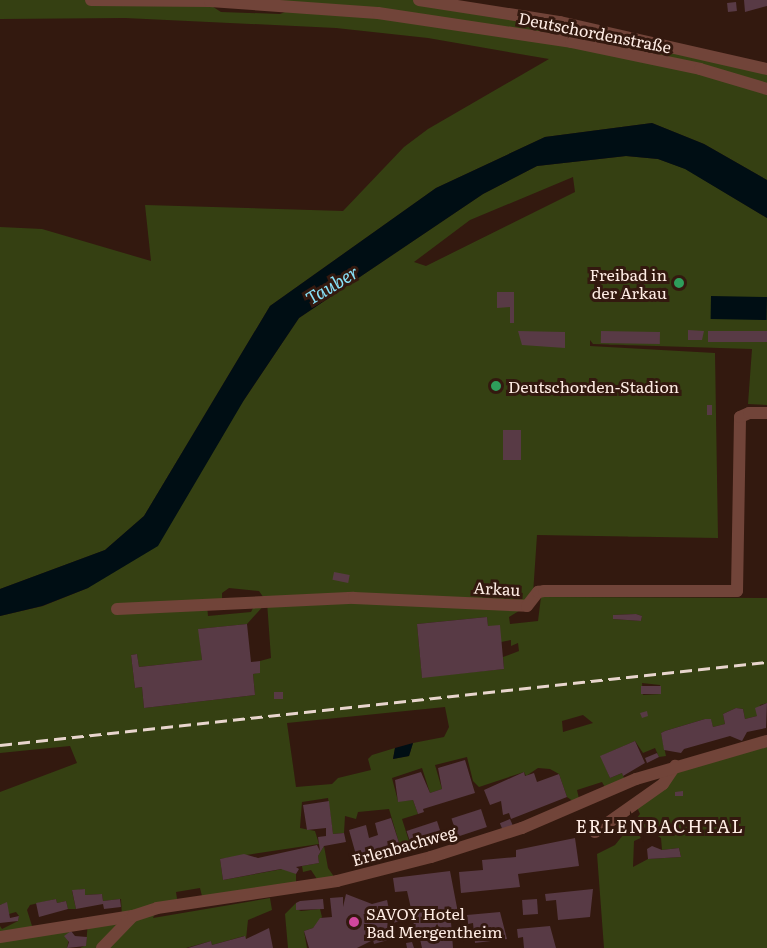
<!DOCTYPE html>
<html>
<head>
<meta charset="utf-8">
<style>
	body { margin:0 }
	#map { position:relative; width:767px; height:948px; overflow:hidden; background:#33190f; font-family:Literata,serif }
	div>[style] { position:absolute }
	.green>* { inset:0; background:#354012 }
	.water>* { inset:0; background:#000e14; transform-origin:0 0 }
	.building>* { inset:0; background:#583a45; transform-origin:0 0 }
	.minor>* { height:12px; margin:-6px; padding:0 6px; transform-origin:6px; border-radius:6px; background:#714439 }
	.rail>* { height:3px; margin-top:-1.5px; transform-origin:0; background:repeating-linear-gradient(90deg,#e8d5cd 0 12px,transparent 0 18px) }
	.dots>* { width:16px; height:16px; translate:-50% -50%; box-sizing:border-box; border:3px solid #33190f; border-radius:50% }
	span { translate:-50% -50%; white-space:nowrap; text-align:center; line-height:1.15; -webkit-text-stroke:6px #33190f; paint-order:stroke }
	.street-label { font-size:16px; color:#feece4 }
	.poi-label { font-size:16px; color:#feece4 }
	.right { translate:-100% -50%; text-align:right }
	.left { translate:0 -50%; text-align:left }
	.water-label { font-size:18px; color:#87e0f7; font-style:italic }
	.neighbourhood-label { font-size:18px; color:#feece4; letter-spacing:1.5px }
</style>
</head>
<body>
<div id="map">
	<div class="green">
		<div style="clip-path:polygon(evenodd,0 0,419px 0,560px 22px,767px 69px,767px 180px,704px 144px,652px 123px,545px 137px,436px 188px,270px 306px,144px 516px,105px 550px,0 589px,0 227px,42px 229px,151px 261px,145px 205px,343px 211px,404px 147px,428px 129px,549px 59px,428px 38px,336px 28px,125px 18px,0 19px,0 0,204px 1px,210px 1px,297px 7px,280px 14px,221px 12px,204px 1px)"></div>
		<div style="clip-path:polygon(evenodd,626px 156px,658px 159px,686px 169px,767px 218px,767px 405px,748px 404px,752px 349px,593px 344px,590px 340px,590px 346px,715px 353px,718px 538px,537px 535px,533px 594px,527px 606px,509px 617px,510px 624px,538px 621px,541px 597px,767px 598px,767px 703px,760px 705px,757px 716px,745px 719px,743px 709px,736px 708px,723px 714px,725px 724px,713px 727px,711px 720px,705px 719px,665px 731px,661px 733px,666px 756px,659px 757px,655px 748px,643px 753px,635px 741px,601px 756px,610px 778px,622px 773px,626px 783px,607px 791px,602px 782px,577px 790px,580px 803px,577px 804px,567px 797px,559px 774px,550px 769px,538px 768px,526px 776px,524px 772px,479px 787px,473px 781px,467px 757px,435px 765px,442px 789px,430px 793px,422px 768px,392px 778px,398px 801px,413px 800px,418px 814px,402px 819px,409px 841px,400px 846px,389px 809px,358px 812px,356px 819px,345px 816px,344px 833px,333px 834px,328px 798px,302px 802px,300px 828px,315px 831px,319px 844px,220px 859px,223px 880px,288px 868px,296px 874px,296px 885px,203px 900px,200px 888px,176px 892px,178px 905px,157px 908px,153px 918px,270px 898px,272px 910px,248px 920px,246px 939px,244px 936px,212px 945px,211px 941px,186px 948px,80px 948px,86px 945px,88px 922px,122px 917px,121px 899px,103px 901px,102px 894px,85px 895px,84px 889px,72px 891px,76px 909px,68px 909px,66px 901px,57px 903px,56px 899px,30px 905px,27px 910px,33px 929px,72px 924px,67px 948px,0 948px,0 926px,2px 929px,18px 921px,19px 916px,16px 912px,9px 914px,6px 903px,0 905px,0 792px,77px 763px,70px 746px,0 753px,0 616px,43px 606px,88px 588px,244px 400px,299px 318px,483px 194px,537px 166px,626px 156px,573px 177px,575px 192px,426px 266px,414px 262px,470px 220px,573px 177px,626px 156px,229px 588px,259px 591px,266px 601px,256px 602px,251px 612px,208px 616px,207px 605px,222px 600px,222px 593px,229px 588px,626px 156px,267px 602px,271px 658px,260px 661px,260px 672px,253px 674px,255px 695px,144px 708px,142px 687px,135px 688px,131px 655px,137px 654px,139px 667px,202px 660px,199px 629px,247px 624px,267px 602px,626px 156px,636px 614px,642px 616px,641px 621px,613px 619px,613px 615px,636px 614px,626px 156px,487px 617px,488px 626px,501px 642px,511px 640px,511px 646px,518px 643px,519px 651px,503px 657px,504px 669px,422px 677px,417px 624px,487px 617px,626px 156px,642px 683px,660px 685px,661px 694px,643px 695px,642px 683px,626px 156px,445px 707px,449px 727px,444px 737px,413px 743px,409px 756px,393px 759px,395px 748px,372px 755px,368px 759px,371px 770px,338px 778px,332px 784px,296px 787px,287px 723px,445px 707px,626px 156px,583px 715px,593px 723px,563px 732px,562px 721px,583px 715px)"></div>
		<div style="clip-path:polygon(evenodd,767px 741px,767px 948px,604px 948px,597px 854px,615px 845px,640px 814px,636px 805px,675px 766px,767px 741px,642px 826px,661px 838px,662px 850px,679px 848px,681px 857px,648px 859px,633px 867px,634px 841px,643px 837px,642px 826px)"></div>
		<div style="clip-path:polygon(324px 846px,328px 868px,337px 881px,319px 882px,311px 870px,303px 872px,302px 866px,319px 863px,318px 856px)"></div>
		<div style="clip-path:polygon(296px 903px,296px 909px,301px 911px,320px 909px,322px 917px,313px 928px,304px 931px,307px 948px,288px 948px,285px 914px)"></div>
	</div>
	<div class="water">
		<div style="clip-path:polygon(652px 123px,704px 144px,767px 180px,767px 218px,685px 169px,658px 159px,626px 156px,537px 166px,483px 194px,299px 318px,244px 400px,158px 546px,88px 588px,42px 606px,0 616px,0 589px,105px 550px,144px 516px,270px 306px,436px 188px,545px 137px)"></div>
		<div style="left:711px;top:296px;width:56px;height:23px;rotate:1deg"></div>
		<div style="clip-path:polygon(413px 743px,409px 756px,393px 759px,395px 748px)"></div>
	</div>
	<div class="building">
		<div style="clip-path:polygon(744px 0,767px 0,767px 6px,745px 12px)"></div>
		<div style="left:736px;top:2px;width:9px;height:9px;rotate:84deg"></div>
		<div style="clip-path:polygon(497px 292px,514px 292px,514px 323px,510px 323px,510px 307px,497px 308px)"></div>
		<div style="clip-path:polygon(688px 330px,704px 331px,702px 340px,688px 340px)"></div>
		<div style="clip-path:polygon(518px 331px,565px 332px,565px 348px,522px 345px)"></div>
		<div style="left:601px;top:331px;width:59px;height:12px;rotate:1deg"></div>
		<div style="left:708px;top:331px;width:59px;height:11px"></div>
		<div style="left:707px;top:405px;width:5px;height:10px"></div>
		<div style="left:503px;top:430px;width:18px;height:30px"></div>
		<div style="left:334px;top:572px;width:16px;height:8px;rotate:11deg"></div>
		<div style="clip-path:polygon(636px 614px,642px 616px,641px 621px,613px 619px,613px 615px)"></div>
		<div style="clip-path:polygon(487px 617px,488px 626px,500px 625px,504px 669px,422px 678px,417px 624px)"></div>
		<div style="clip-path:polygon(247px 624px,251px 662px,260px 661px,260px 673px,253px 674px,255px 695px,144px 708px,142px 687px,135px 688px,131px 655px,137px 654px,139px 667px,202px 660px,198px 629px)"></div>
		<div style="left:661px;top:686px;width:8px;height:20px;rotate:90deg"></div>
		<div style="left:283px;top:692px;width:7px;height:9px;rotate:90deg"></div>
		<div style="clip-path:polygon(767px 703px,766px 728px,747px 732px,742px 741px,730px 736px,684px 749px,681px 753px,664px 750px,661px 733px,665px 731px,705px 719px,711px 719px,713px 727px,725px 724px,723px 714px,736px 708px,743px 709px,745px 719px,757px 716px,755px 708px)"></div>
		<div style="clip-path:polygon(647px 711px,648px 716px,642px 718px,640px 713px)"></div>
		<div style="clip-path:polygon(635px 741px,645px 763px,623px 776px,622px 773px,610px 778px,600px 756px)"></div>
		<div style="clip-path:polygon(657px 753px,659px 757px,647px 763px,645px 758px)"></div>
		<div style="clip-path:polygon(465px 760px,475px 793px,423px 809px,424px 812px,418px 814px,413px 800px,398px 802px,395px 780px,421px 772px,430px 793px,442px 789px,438px 768px)"></div>
		<div style="clip-path:polygon(524px 772px,525px 776px,534px 773px,537px 782px,559px 774px,567px 797px,511px 819px,509px 813px,503px 815px,501px 801px,490px 805px,484px 790px)"></div>
		<div style="clip-path:polygon(683px 791px,683px 796px,675px 796px,675px 792px)"></div>
		<div style="clip-path:polygon(329px 801px,333px 834px,344px 833px,346px 842px,324px 846px,318px 856px,319px 863px,296px 867px,299px 869px,296px 874px,281px 869px,223px 880px,220px 859px,244px 854px,258px 858px,317px 845px,320px 851px,318px 837px,326px 836px,326px 828px,307px 830px,303px 805px)"></div>
		<div style="left:481px;top:809px;width:19px;height:31px;rotate:72deg"></div>
		<div style="clip-path:polygon(391px 818px,401px 849px,384px 854px,385px 858px,358px 862px,349px 830px,366px 825px,369px 838px,378px 835px,375px 823px)"></div>
		<div style="left:510px;top:819px;width:8px;height:11px;rotate:67deg"></div>
		<div style="left:437px;top:821px;width:20px;height:32px;rotate:72deg"></div>
		<div style="clip-path:polygon(575px 838px,579px 866px,518px 874px,520px 887px,461px 893px,459px 872px,483px 870px,482px 860px,516px 857px,516px 850px)"></div>
		<div style="clip-path:polygon(652px 846px,662px 850px,679px 848px,681px 857px,648px 859px,647px 849px)"></div>
		<div style="clip-path:polygon(450px 871px,459px 918px,451px 922px,453px 948px,422px 948px,420px 939px,415px 938px,413px 917px,390px 924px,391px 928px,385px 929px,388px 940px,374px 944px,373px 940px,357px 948px,309px 948px,304px 931px,313px 928px,320px 918px,332px 917px,330px 898px,343px 897px,343px 907px,346px 894px,372px 904px,387px 900px,390px 914px,381px 916px,389px 920px,412px 913px,407px 891px,395px 892px,393px 878px)"></div>
		<div style="clip-path:polygon(85px 889px,85px 895px,102px 894px,103px 901px,120px 899px,121px 907px,104px 909px,103px 904px,76px 909px,72px 890px)"></div>
		<div style="clip-path:polygon(593px 889px,590px 917px,558px 920px,556px 900px,546px 901px,545px 894px)"></div>
		<div style="clip-path:polygon(56px 899px,57px 903px,66px 901px,68px 909px,39px 917px,36px 903px)"></div>
		<div style="clip-path:polygon(323px 899px,324px 909px,296px 910px,296px 903px,300px 901px)"></div>
		<div style="left:537px;top:899px;width:15px;height:15px;rotate:86deg"></div>
		<div style="clip-path:polygon(7px 902px,10px 918px,19px 916px,18px 921px,0 923px,0 905px)"></div>
		<div style="clip-path:polygon(500px 912px,507px 939px,475px 943px,473px 923px,468px 924px,467px 915px)"></div>
		<div style="clip-path:polygon(550px 926px,556px 948px,524px 948px,523px 937px,518px 938px,517px 929px)"></div>
		<div style="clip-path:polygon(269px 928px,273px 948px,188px 948px,211px 941px,212px 945px,245px 936px,246px 939px)"></div>
		<div style="clip-path:polygon(71px 931px,75px 936px,87px 937px,86px 946px,67px 948px,69px 942px,64px 936px)"></div>
		<div style="clip-path:polygon(412px 942px,414px 948px,407px 948px,406px 943px)"></div>
	</div>
	<div class="minor">
		<div style="left:91px;top:0;width:119px;rotate:0.5deg"></div>
		<div style="left:210px;top:1px;width:168px;rotate:4.1deg"></div>
		<div style="left:378px;top:13px;width:195px;rotate:8.5deg"></div>
		<div style="left:571px;top:42px;width:132px;rotate:11.8deg"></div>
		<div style="left:700px;top:69px;width:70px;rotate:16.6deg"></div>
		<div style="left:419px;top:0;width:143px;rotate:8.9deg"></div>
		<div style="left:560px;top:22px;width:212px;rotate:12.8deg"></div>
		<div style="left:117px;top:609px;width:237px;rotate:-2.7deg"></div>
		<div style="left:354px;top:598px;width:173px;rotate:2.6deg"></div>
		<div style="left:527px;top:606px;width:18px;rotate:-52deg"></div>
		<div style="left:538px;top:592px;width:6px;rotate:-9deg"></div>
		<div style="left:544px;top:591px;width:193px"></div>
		<div style="left:737px;top:591px;width:174px;rotate:-89deg"></div>
		<div style="left:740px;top:417px;width:10px;rotate:-24deg"></div>
		<div style="left:749px;top:413px;width:18px"></div>
		<div style="left:595px;top:832px;width:83px;rotate:-35.2deg"></div>
		<div style="left:663px;top:784px;width:22px;rotate:-56deg"></div>
		<div style="left:0;top:937px;width:134px;rotate:-9deg"></div>
		<div style="left:102px;top:948px;width:45px;rotate:-45.9deg"></div>
		<div style="left:133px;top:916px;width:25px;rotate:-18deg"></div>
		<div style="left:157px;top:908px;width:182px;rotate:-8.5deg"></div>
		<div style="left:337px;top:881px;width:97px;rotate:-14.3deg"></div>
		<div style="left:431px;top:857px;width:96px;rotate:-17.7deg"></div>
		<div style="left:522px;top:828px;width:124px;rotate:-23.3deg"></div>
		<div style="left:636px;top:779px;width:136px;rotate:-16.2deg"></div>
	</div>
	<div class="rail">
		<div style="left:0;top:745px;width:771px;rotate:-6.18deg"></div>
	</div>
	<div class="dots">
		<div style="left:679px;top:283px;background:#2e9e5b"></div>
		<div style="left:496px;top:386px;background:#2e9e5b"></div>
		<div style="left:354px;top:922px;background:#d1479c"></div>
	</div>
	<div class="street-label">
		<span style="left:595px;top:32px;rotate:11deg">Deutschordenstraße</span>
		<span style="left:497px;top:588px;rotate:3deg">Arkau</span>
		<span style="left:404px;top:845px;rotate:-16deg">Erlenbachweg</span>
	</div>
	<div class="poi-label">
		<span class="right" style="left:667px;top:283px">Freibad in<br>der Arkau</span>
		<span class="left" style="left:508px;top:386px">Deutschorden-Stadion</span>
		<span class="left" style="left:366px;top:922px">SAVOY Hotel<br>Bad Mergentheim</span>
	</div>
	<div class="water-label">
		<span style="left:332px;top:285px;rotate:-31deg">Tauber</span>
	</div>
	<div class="neighbourhood-label">
		<span style="left:660px;top:826px">ERLENBACHTAL</span>
	</div>
</div>
</body>
</html>
